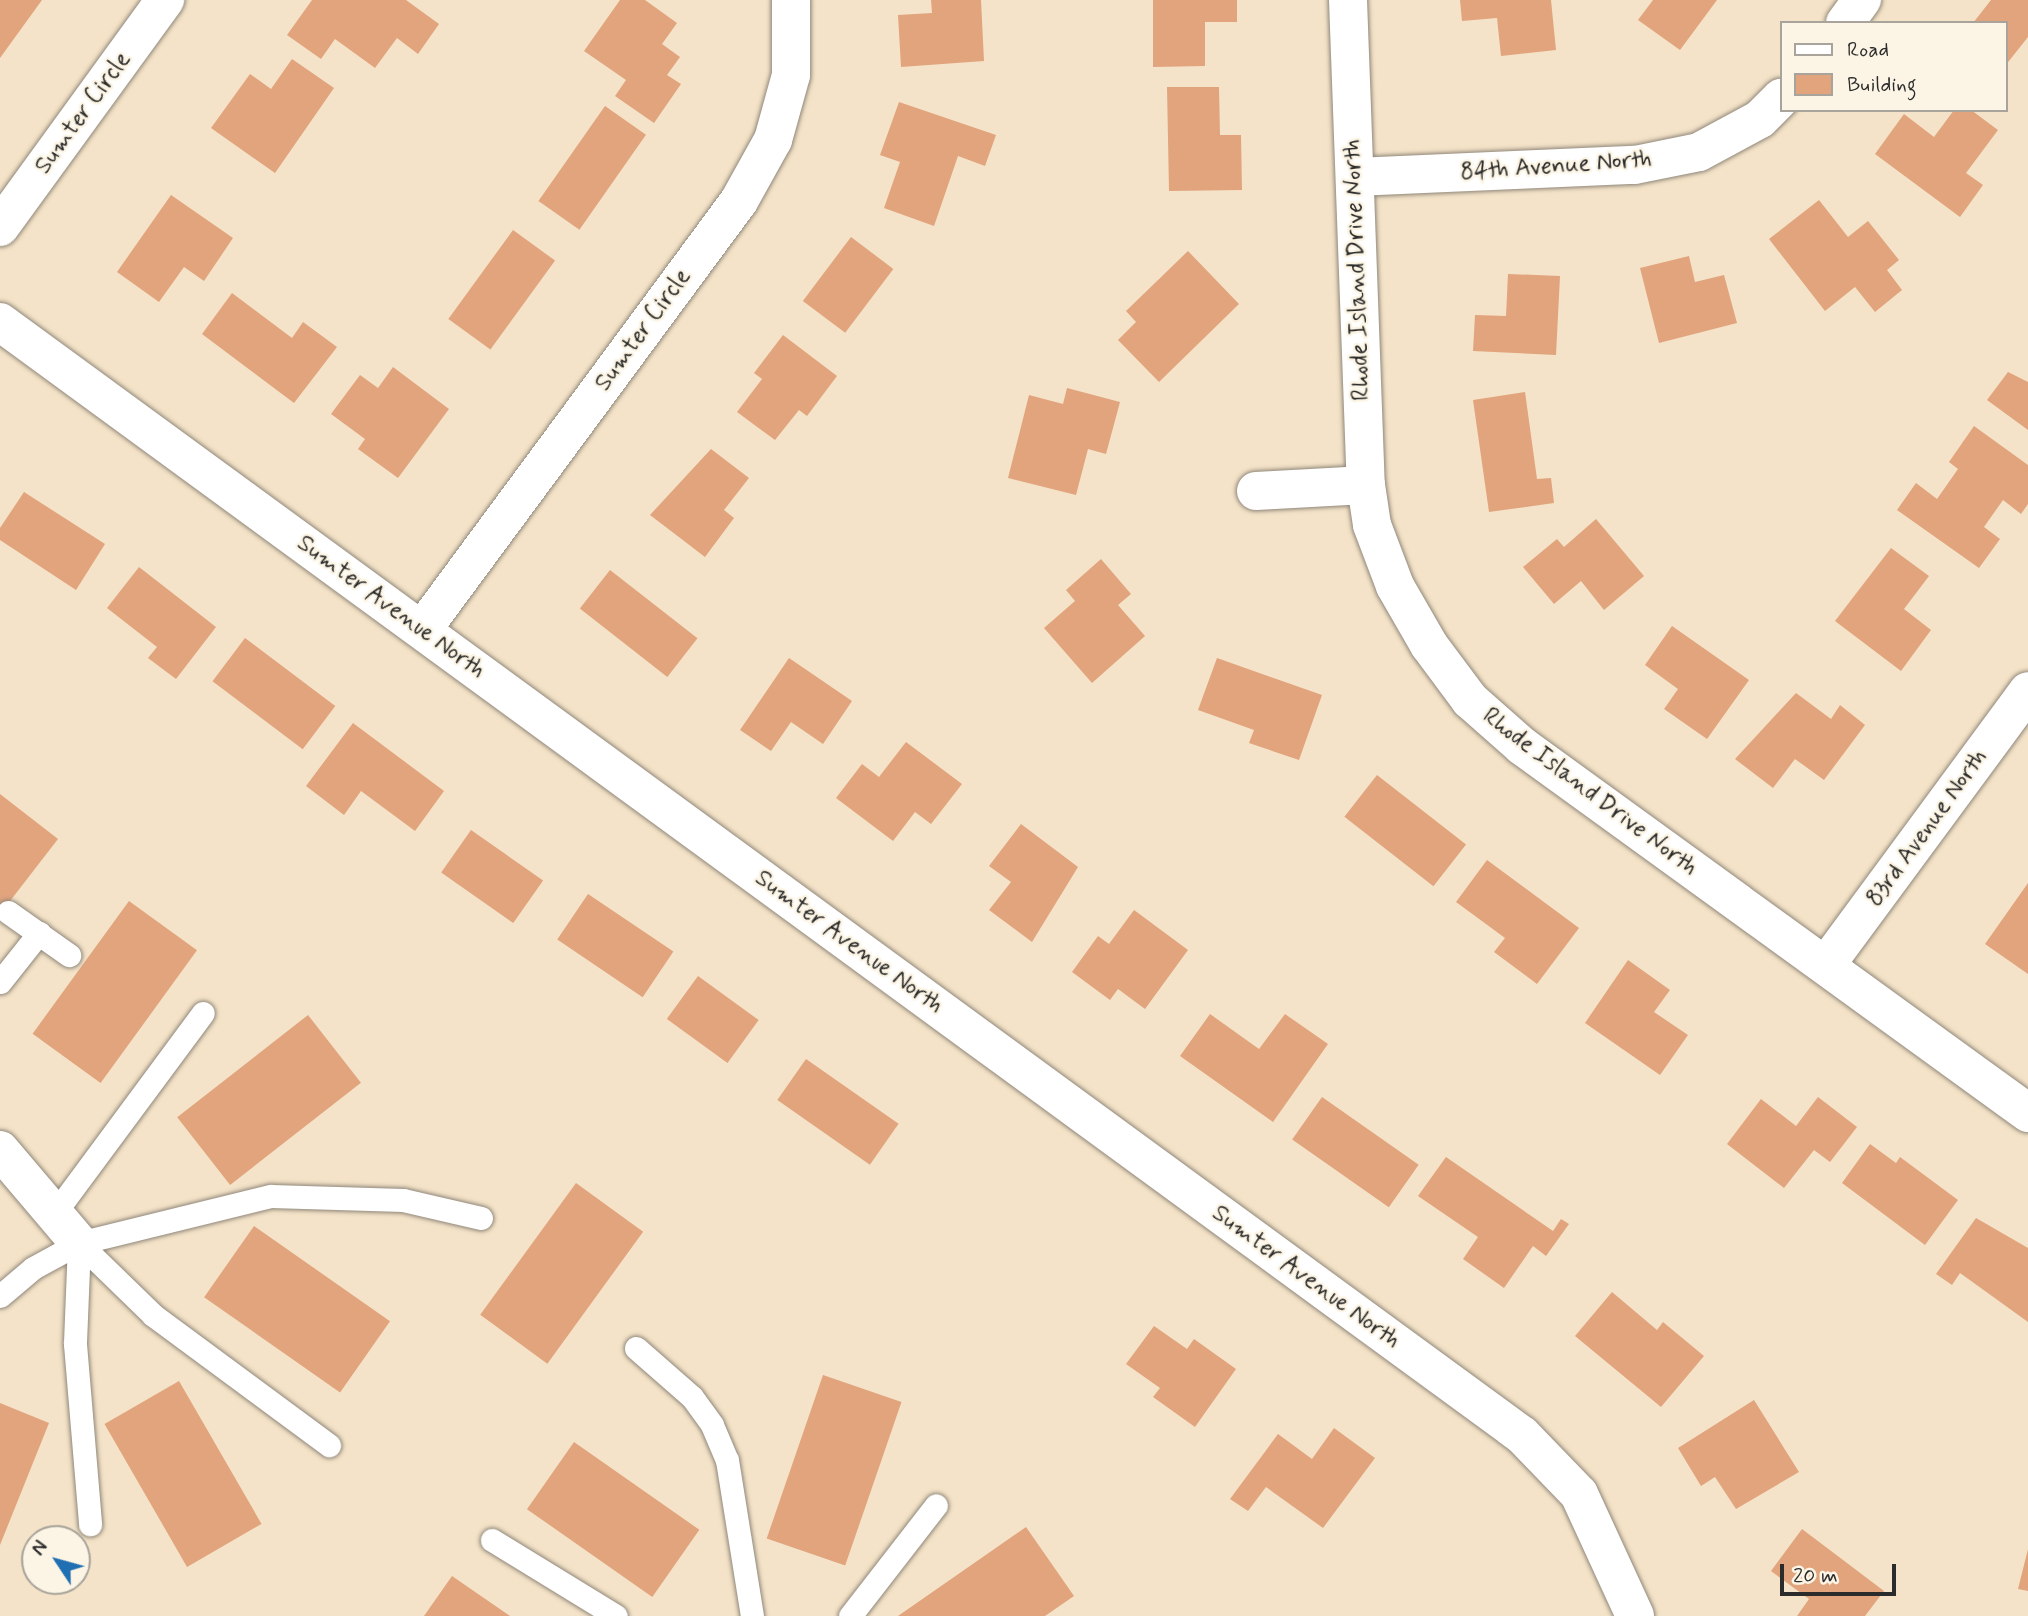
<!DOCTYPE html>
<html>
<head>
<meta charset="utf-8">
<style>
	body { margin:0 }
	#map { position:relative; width:2028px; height:1616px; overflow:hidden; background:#f4e3c8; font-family:Mynerve,sans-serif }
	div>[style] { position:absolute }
	.building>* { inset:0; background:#e1a47d; transform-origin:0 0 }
	.roads { filter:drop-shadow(0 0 2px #90877a) drop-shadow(0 0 2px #90877a) }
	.service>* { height:23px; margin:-11.5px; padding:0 11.5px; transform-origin:11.5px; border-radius:11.5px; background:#fff }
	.minor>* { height:38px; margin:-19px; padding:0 19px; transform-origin:19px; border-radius:19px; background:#fff }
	span { translate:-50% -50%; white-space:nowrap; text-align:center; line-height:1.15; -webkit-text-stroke:5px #fcf5e5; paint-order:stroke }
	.street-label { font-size:24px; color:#2b2b2b }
	.legend { position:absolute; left:1780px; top:21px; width:228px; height:91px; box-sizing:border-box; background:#fcf5e5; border:2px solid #a8a49b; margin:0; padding:9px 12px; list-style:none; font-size:21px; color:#2b2b2b }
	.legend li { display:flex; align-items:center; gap:14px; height:35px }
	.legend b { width:35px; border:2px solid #a8a49b }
	.north { position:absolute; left:21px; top:1525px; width:70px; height:70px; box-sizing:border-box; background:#fcf5e5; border:2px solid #a8a49b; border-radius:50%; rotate:306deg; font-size:19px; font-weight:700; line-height:28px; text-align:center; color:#2b2b2b }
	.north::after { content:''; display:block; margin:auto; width:24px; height:32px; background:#1f6fb2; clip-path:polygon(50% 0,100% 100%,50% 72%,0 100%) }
	.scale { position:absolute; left:1780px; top:1564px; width:116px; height:32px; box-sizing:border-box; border:4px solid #2b2b2b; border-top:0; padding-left:9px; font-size:21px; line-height:24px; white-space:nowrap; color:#2b2b2b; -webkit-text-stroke:5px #fcf5e5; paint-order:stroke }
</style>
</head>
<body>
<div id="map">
	<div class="building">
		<div style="clip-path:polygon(0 0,42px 0,0 58px)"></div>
		<div style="clip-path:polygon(312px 0,406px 0,439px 24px,418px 54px,397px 38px,375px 68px,335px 39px,321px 59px,287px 35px)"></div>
		<div style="clip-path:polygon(620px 0,645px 0,677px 23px,662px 44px,680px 57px,667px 75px,681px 84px,654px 123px,615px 96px,626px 80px,584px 51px)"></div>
		<div style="clip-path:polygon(931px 0,981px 0,984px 61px,901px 67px,898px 15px,932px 13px)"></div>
		<div style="clip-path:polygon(1153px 0,1237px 0,1237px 22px,1205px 22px,1205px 66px,1153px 67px)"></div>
		<div style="clip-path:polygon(1460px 0,1551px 0,1556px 50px,1501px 56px,1497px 18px,1462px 21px)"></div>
		<div style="clip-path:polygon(1653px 0,1717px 0,1680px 50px,1638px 20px)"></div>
		<div style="clip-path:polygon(1991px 0,2028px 0,2028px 37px,2005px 66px,2005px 23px,1973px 23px)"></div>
		<div style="clip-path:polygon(292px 59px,334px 88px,275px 173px,211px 128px,250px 74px,271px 89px)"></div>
		<div style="clip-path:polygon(1167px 87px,1219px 87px,1220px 135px,1241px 135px,1242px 190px,1169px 191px)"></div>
		<div style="clip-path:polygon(899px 102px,996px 135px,985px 166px,958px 156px,934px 226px,884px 208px,900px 162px,880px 155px)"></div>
		<div style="left:605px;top:106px;width:50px;height:116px;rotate:35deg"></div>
		<div style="clip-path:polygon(1954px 110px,1971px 110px,1998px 130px,1966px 173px,1983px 185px,1960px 217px,1875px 154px,1904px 114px,1934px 137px)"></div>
		<div style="clip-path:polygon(171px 195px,233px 238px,204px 281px,184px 267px,159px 302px,117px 272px)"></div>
		<div style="clip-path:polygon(1819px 200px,1848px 237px,1868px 221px,1899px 260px,1887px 270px,1902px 290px,1875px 312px,1855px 287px,1825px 311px,1769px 239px)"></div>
		<div style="left:513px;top:230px;width:52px;height:110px;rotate:36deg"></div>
		<div style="left:851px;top:237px;width:53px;height:80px;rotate:37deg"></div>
		<div style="clip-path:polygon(1188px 251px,1239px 304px,1159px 382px,1118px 340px,1136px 322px,1126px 311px)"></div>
		<div style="clip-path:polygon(1689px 256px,1695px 282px,1724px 275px,1737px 323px,1659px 343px,1640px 268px)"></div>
		<div style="clip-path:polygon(1508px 274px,1560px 276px,1556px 355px,1473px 351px,1475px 315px,1506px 316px)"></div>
		<div style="clip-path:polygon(232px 293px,292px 338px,303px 322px,337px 347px,294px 403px,202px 334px)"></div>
		<div style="clip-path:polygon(783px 335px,837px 376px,807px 416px,799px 410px,775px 440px,737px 412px,762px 379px,754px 373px)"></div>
		<div style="clip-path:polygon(393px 367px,449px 409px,398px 478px,358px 449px,365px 439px,331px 414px,360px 375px,378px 388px)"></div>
		<div style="clip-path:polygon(2008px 372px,2028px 382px,2028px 430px,1987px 400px)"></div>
		<div style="clip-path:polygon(1067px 388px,1120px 402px,1106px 454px,1088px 449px,1076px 495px,1008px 478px,1029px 395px,1063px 404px)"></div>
		<div style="clip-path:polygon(1525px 392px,1537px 479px,1551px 478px,1554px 503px,1489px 512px,1473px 400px)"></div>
		<div style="clip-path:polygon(1974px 426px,2028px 465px,2028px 504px,2021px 514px,2003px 500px,1984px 527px,2000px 539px,1979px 568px,1897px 510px,1916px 483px,1937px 499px,1958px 469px,1949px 462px)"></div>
		<div style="clip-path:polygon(711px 449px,749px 478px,724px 510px,734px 518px,705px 557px,650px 515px)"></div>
		<div style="clip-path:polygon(24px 492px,105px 544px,76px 590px,0 540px,0 528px)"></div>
		<div style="clip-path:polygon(1596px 519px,1644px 576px,1604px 610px,1581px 581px,1554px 604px,1523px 567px,1557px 539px,1564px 547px)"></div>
		<div style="clip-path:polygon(1891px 548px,1929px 576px,1904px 609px,1931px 630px,1901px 671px,1835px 621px)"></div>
		<div style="clip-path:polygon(1101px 559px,1131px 594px,1118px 605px,1145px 636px,1092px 683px,1044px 628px,1075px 601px,1066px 590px)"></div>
		<div style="clip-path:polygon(139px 567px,216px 627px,176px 679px,148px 658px,157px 647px,107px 608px)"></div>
		<div style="left:610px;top:570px;width:111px;height:49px;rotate:38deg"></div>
		<div style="clip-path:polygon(1672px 626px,1749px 680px,1707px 739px,1664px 709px,1678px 689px,1645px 665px)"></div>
		<div style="left:245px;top:638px;width:113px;height:54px;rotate:37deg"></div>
		<div style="clip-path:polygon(789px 658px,852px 701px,823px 744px,791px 722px,771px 751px,740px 730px)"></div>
		<div style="clip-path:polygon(1217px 658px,1322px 695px,1299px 760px,1249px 743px,1254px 730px,1198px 710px)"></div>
		<div style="clip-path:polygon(1796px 693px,1831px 719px,1840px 705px,1865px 725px,1824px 780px,1795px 759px,1773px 788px,1735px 759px)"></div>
		<div style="clip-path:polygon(353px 723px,444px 791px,415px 831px,361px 791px,344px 815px,306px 786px)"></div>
		<div style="clip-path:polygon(906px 742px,962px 784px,931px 824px,915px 812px,893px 841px,836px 798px,862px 764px,879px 777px)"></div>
		<div style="left:1377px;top:775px;width:113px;height:53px;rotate:38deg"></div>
		<div style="clip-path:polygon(0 794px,58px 839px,0 914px)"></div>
		<div style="clip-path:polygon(1021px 824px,1078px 867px,1032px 942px,989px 910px,1011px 882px,989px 866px)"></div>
		<div style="left:471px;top:830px;width:88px;height:52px;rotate:35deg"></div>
		<div style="clip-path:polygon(1487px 860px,1579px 928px,1537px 984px,1494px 952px,1505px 938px,1456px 902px)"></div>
		<div style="clip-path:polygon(2028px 883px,2028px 974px,1985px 944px)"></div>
		<div style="left:588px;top:894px;width:103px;height:55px;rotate:34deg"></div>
		<div style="left:129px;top:901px;width:84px;height:164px;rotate:36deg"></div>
		<div style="clip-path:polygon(1134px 910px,1188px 950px,1145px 1009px,1118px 989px,1110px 1000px,1072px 972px,1098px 936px,1109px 944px)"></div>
		<div style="clip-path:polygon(1628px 960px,1670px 990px,1654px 1012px,1688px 1035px,1660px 1075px,1585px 1023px)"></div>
		<div style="left:698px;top:976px;width:75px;height:53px;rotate:36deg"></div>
		<div style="clip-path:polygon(1210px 1014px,1259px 1049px,1285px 1014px,1328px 1044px,1273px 1122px,1180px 1056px)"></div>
		<div style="left:308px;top:1015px;width:86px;height:166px;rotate:52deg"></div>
		<div style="left:806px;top:1059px;width:113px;height:50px;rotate:35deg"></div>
		<div style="left:1322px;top:1097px;width:118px;height:52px;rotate:35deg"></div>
		<div style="clip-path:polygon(1818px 1097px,1857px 1127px,1830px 1162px,1814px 1150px,1784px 1188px,1727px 1144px,1761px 1099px,1796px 1126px)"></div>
		<div style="clip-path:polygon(1870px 1144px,1896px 1163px,1900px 1157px,1958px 1200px,1925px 1245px,1842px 1183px)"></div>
		<div style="clip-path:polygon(1446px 1157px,1553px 1231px,1561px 1219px,1569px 1224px,1546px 1256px,1533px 1246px,1504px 1288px,1463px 1259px,1478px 1237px,1418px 1196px)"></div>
		<div style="left:576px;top:1183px;width:83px;height:163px;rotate:36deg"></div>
		<div style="clip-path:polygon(1976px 1218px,2028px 1248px,2028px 1322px,1960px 1273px,1952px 1285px,1936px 1274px)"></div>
		<div style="left:254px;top:1226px;width:166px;height:87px;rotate:35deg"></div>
		<div style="clip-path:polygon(1612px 1292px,1657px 1330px,1663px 1322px,1704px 1356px,1661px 1407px,1575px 1336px)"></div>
		<div style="clip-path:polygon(1154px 1326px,1187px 1349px,1194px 1339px,1236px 1369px,1195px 1427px,1153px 1397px,1160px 1388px,1126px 1364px)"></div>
		<div style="left:823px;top:1375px;width:83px;height:173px;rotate:19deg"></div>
		<div style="left:179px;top:1381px;width:165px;height:86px;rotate:60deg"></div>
		<div style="clip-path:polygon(1754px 1400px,1799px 1472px,1736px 1509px,1715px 1477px,1701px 1486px,1678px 1448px)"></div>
		<div style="clip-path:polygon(0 1403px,49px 1423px,0 1545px)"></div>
		<div style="clip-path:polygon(1334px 1428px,1375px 1458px,1323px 1528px,1266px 1487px,1248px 1511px,1230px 1499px,1278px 1434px,1312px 1459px)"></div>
		<div style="left:574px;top:1442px;width:153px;height:82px;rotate:35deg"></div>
		<div style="clip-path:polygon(1026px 1527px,1074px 1596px,1045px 1616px,898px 1616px)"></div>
		<div style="clip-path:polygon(1802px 1529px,1884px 1591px,1865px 1616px,1797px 1616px,1809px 1599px,1771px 1571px)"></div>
		<div style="clip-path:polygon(2028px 1549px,2028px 1591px,2018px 1589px)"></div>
		<div style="clip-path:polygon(452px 1576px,510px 1616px,424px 1616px)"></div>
	</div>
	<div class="roads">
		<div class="service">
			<div style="left:8px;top:912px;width:75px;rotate:35.2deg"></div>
			<div style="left:0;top:982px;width:63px;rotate:-51.5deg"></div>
			<div style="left:54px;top:1214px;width:250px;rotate:-53.5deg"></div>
			<div style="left:79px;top:1243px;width:103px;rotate:44.2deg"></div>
			<div style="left:153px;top:1315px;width:219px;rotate:36.5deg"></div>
			<div style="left:79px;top:1243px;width:101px;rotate:92.3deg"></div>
			<div style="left:75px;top:1344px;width:181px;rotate:85.2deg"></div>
			<div style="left:0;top:1296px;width:43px;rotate:-40.3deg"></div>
			<div style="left:33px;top:1268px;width:52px;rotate:-28.5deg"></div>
			<div style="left:79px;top:1243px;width:198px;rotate:-13.8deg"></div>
			<div style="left:271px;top:1196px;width:132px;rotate:1.7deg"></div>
			<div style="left:403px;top:1200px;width:80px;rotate:13deg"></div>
			<div style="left:636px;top:1348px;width:74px;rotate:41.2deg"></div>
			<div style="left:692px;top:1397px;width:34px;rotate:54deg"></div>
			<div style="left:712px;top:1425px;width:38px;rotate:67deg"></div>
			<div style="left:727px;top:1460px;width:158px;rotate:80.9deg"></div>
			<div style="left:492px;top:1540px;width:145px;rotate:31.5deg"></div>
			<div style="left:850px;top:1616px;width:140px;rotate:-52.2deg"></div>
		</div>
		<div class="minor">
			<div style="left:1348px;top:0;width:485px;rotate:87.9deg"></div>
			<div style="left:1366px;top:485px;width:40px;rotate:81.5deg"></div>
			<div style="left:1372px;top:525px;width:65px;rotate:69.3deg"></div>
			<div style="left:1395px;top:586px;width:68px;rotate:60deg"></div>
			<div style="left:1429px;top:645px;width:69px;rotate:53.3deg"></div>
			<div style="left:1470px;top:700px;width:69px;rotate:41.5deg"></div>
			<div style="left:1522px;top:746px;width:625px;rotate:35.95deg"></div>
			<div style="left:1845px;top:23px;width:29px;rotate:-54deg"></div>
			<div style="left:1355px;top:177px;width:280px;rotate:-2.5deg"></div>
			<div style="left:1635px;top:165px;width:65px;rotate:-11.5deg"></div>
			<div style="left:1699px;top:152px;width:69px;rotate:-28.4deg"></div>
			<div style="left:1760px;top:119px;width:30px;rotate:-45deg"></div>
			<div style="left:0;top:227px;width:281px;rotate:-54deg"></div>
			<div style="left:0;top:322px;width:1886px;rotate:36.18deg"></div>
			<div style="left:1522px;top:1435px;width:82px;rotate:46deg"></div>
			<div style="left:1579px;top:1494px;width:134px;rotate:65.3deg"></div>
			<div style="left:1256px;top:491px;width:110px;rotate:-3.1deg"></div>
			<div style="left:422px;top:630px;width:533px;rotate:-53.54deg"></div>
			<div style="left:739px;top:201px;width:70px;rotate:-60.9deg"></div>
			<div style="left:773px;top:140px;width:67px;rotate:-74.5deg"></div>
			<div style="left:791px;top:75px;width:75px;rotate:-90deg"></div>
			<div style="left:1826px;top:965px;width:340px;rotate:-53.6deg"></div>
			<div style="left:0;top:1150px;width:122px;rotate:49.7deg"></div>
		</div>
	</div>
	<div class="street-label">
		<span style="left:83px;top:113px;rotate:-54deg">Sumter Circle</span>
		<span style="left:1556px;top:166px;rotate:-4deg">84th Avenue North</span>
		<span style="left:1357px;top:270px;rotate:-92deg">Rhode Island Drive North</span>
		<span style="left:643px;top:330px;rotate:-54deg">Sumter Circle</span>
		<span style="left:391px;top:607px;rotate:36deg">Sumter Avenue North</span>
		<span style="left:1590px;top:792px;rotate:37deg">Rhode Island Drive North</span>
		<span style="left:1927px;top:828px;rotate:-54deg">83rd Avenue North</span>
		<span style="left:849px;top:942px;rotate:36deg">Sumter Avenue North</span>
		<span style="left:1306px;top:1277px;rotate:36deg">Sumter Avenue North</span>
	</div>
	<ul class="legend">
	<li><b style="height:9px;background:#fff"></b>Road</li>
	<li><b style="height:19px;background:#e1a47d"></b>Building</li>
	</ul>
	<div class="north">N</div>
	<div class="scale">20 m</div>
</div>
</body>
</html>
